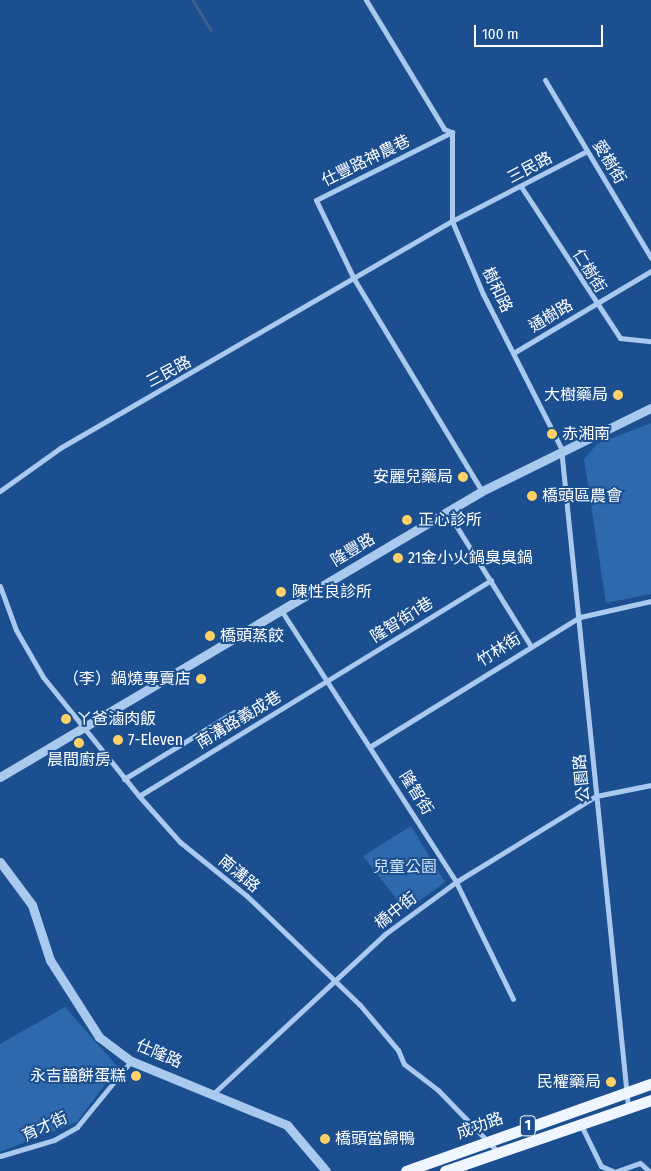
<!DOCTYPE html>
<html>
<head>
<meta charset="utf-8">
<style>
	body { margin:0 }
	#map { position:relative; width:651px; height:1171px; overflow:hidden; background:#1b4f8f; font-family:"Fira Sans Condensed","Noto Sans TC",sans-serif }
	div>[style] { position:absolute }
	.green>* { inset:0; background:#2e69ad }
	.stream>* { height:2.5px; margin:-1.25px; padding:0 1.25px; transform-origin:1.25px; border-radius:1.25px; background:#3c6290 }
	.minor>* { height:5px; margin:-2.5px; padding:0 2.5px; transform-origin:2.5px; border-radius:2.5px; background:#a9c9ee }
	.tertiary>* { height:9px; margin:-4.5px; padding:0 4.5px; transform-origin:4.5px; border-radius:4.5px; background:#a9c9ee }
	.primary>* { height:11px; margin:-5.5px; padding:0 5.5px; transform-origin:5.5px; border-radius:5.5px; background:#f0f6ff }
	.dots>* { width:14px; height:14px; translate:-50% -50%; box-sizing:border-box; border:2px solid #1b4f8f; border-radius:50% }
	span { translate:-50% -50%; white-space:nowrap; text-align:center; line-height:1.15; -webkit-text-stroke:4px #1b4f8f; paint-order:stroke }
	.shield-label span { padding:1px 4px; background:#1b4f8f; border:1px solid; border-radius:4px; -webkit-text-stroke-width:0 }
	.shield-label { font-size:15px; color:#fff; font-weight:700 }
	.street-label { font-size:16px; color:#fff }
	.poi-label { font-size:16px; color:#fff }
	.right { translate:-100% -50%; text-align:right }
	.left { translate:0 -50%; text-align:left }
	.park-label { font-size:16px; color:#cfe3fa }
	.scale { position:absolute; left:474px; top:25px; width:129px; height:22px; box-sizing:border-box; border:2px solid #fff; border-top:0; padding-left:6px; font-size:15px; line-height:18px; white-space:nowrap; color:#fff; -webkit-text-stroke:4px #1b4f8f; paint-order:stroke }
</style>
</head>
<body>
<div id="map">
	<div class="green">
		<div style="clip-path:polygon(651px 423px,651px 594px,606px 603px,584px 459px,597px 444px)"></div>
		<div style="clip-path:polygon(411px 826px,445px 882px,406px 911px,363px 856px)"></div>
		<div style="clip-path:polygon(65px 1007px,118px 1067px,77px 1122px,0 1152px,0 1044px)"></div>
	</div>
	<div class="stream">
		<div style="left:193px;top:0;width:35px;rotate:59deg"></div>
	</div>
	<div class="minor">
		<div style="left:366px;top:0;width:151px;rotate:58.8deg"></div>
		<div style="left:444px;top:129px;width:9px;rotate:21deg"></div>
		<div style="left:545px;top:80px;width:207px;rotate:59.2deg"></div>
		<div style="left:452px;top:132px;width:89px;rotate:90deg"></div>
		<div style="left:452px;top:221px;width:79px;rotate:67deg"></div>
		<div style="left:483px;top:294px;width:173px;rotate:63.1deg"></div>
		<div style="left:561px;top:448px;width:661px;rotate:84.19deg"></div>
		<div style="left:452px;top:132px;width:152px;rotate:153.4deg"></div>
		<div style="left:316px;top:200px;width:88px;rotate:64.3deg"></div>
		<div style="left:354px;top:279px;width:248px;rotate:58.9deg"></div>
		<div style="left:522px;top:188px;width:179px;rotate:56.8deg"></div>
		<div style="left:620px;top:338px;width:31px;rotate:6deg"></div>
		<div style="left:515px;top:352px;width:158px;rotate:-30.8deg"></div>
		<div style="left:0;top:491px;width:74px;rotate:-35.6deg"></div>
		<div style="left:60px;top:448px;width:453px;rotate:-30.1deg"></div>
		<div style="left:452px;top:221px;width:152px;rotate:-27.4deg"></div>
		<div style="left:447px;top:511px;width:158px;rotate:58.2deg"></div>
		<div style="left:0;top:586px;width:47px;rotate:70deg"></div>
		<div style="left:16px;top:630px;width:54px;rotate:60.1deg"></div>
		<div style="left:43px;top:677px;width:153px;rotate:51.1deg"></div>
		<div style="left:139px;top:796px;width:62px;rotate:48.3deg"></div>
		<div style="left:180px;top:842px;width:86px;rotate:38.9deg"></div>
		<div style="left:247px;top:896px;width:157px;rotate:44deg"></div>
		<div style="left:360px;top:1005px;width:59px;rotate:49.8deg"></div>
		<div style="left:398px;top:1050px;width:15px;rotate:67deg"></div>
		<div style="left:404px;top:1064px;width:43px;rotate:37.4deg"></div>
		<div style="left:438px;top:1090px;width:86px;rotate:45.9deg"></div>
		<div style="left:281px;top:610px;width:323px;rotate:57.2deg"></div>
		<div style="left:456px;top:882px;width:130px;rotate:64deg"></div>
		<div style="left:371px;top:746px;width:246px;rotate:-31.7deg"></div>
		<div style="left:580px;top:617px;width:73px;rotate:-12.7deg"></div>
		<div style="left:124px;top:779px;width:129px;rotate:-31.3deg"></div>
		<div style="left:139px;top:796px;width:413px;rotate:-31.5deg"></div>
		<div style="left:215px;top:1092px;width:232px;rotate:-42.9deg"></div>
		<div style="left:385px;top:934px;width:88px;rotate:-36.2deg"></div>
		<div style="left:456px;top:882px;width:164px;rotate:-31.6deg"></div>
		<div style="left:596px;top:796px;width:56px;rotate:-11.3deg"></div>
		<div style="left:580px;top:1123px;width:48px;rotate:64deg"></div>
		<div style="left:601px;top:1166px;width:13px;rotate:23deg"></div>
		<div style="left:0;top:1156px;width:56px;rotate:-16.5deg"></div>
		<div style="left:54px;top:1140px;width:26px;rotate:-29deg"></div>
		<div style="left:77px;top:1127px;width:85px;rotate:-50.7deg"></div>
		<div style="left:617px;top:1171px;width:24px;rotate:-19deg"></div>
		<div style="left:640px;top:1163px;width:12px;rotate:42deg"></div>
	</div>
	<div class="tertiary">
		<div style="left:0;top:777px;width:560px;rotate:-30.68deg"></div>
		<div style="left:482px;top:491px;width:188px;rotate:-26.2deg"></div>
		<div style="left:0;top:862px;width:54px;rotate:53.3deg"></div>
		<div style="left:32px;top:905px;width:58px;rotate:71.9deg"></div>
		<div style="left:50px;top:960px;width:91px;rotate:57.5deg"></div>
		<div style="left:99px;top:1037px;width:40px;rotate:37deg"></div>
		<div style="left:131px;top:1061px;width:169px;rotate:22.3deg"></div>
		<div style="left:287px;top:1125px;width:60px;rotate:49.7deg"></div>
	</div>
	<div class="primary">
		<div style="left:406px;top:1171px;width:260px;rotate:-19.6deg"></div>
		<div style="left:445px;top:1171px;width:218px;rotate:-19deg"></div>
	</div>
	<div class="dots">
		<div style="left:618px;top:395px;background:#ffd166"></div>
		<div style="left:552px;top:434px;background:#ffd166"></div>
		<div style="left:463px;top:477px;background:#ffd166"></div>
		<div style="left:532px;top:496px;background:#ffd166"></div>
		<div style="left:407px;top:520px;background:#ffd166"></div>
		<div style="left:398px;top:558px;background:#ffd166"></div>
		<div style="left:281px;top:592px;background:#ffd166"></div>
		<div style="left:210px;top:636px;background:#ffd166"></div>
		<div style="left:201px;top:679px;background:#ffd166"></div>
		<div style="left:66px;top:719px;background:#ffd166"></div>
		<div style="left:118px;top:740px;background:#ffd166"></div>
		<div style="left:79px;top:743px;background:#ffd166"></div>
		<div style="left:136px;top:1076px;background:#ffd166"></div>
		<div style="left:611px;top:1082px;background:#ffd166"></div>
		<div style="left:325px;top:1139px;background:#ffd166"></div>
	</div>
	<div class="shield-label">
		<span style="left:528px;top:1126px">1</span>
	</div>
	<div class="street-label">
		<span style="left:366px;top:161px;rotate:-26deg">仕豐路神農巷</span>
		<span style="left:609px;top:162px;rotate:59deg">愛樹街</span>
		<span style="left:530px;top:168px;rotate:-28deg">三民路</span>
		<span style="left:589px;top:271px;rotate:58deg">仁樹街</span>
		<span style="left:497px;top:290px;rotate:64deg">樹和路</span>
		<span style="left:551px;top:316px;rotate:-31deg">通樹路</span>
		<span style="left:169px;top:372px;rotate:-28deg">三民路</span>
		<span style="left:353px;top:550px;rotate:-31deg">隆豐路</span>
		<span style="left:402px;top:620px;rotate:-32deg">隆智街1巷</span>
		<span style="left:499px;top:650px;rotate:-32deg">竹林街</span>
		<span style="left:239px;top:720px;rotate:-31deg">南溝路義成巷</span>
		<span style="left:582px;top:778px;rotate:-95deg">公園路</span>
		<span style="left:416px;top:793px;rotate:58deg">隆智街</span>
		<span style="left:239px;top:874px;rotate:40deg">南溝路</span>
		<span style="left:396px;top:911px;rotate:-38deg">橋中街</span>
		<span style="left:159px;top:1054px;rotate:23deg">仕隆路</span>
		<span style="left:480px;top:1126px;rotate:-20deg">成功路</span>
		<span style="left:45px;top:1127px;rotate:-25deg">育才街</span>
	</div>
	<div class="poi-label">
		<span class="right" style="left:608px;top:395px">大樹藥局</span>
		<span class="left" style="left:562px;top:434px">赤湘南</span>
		<span class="right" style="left:453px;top:477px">安麗兒藥局</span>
		<span class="left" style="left:542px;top:496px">橋頭區農會</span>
		<span class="left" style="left:418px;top:520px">正心診所</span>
		<span class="left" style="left:408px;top:558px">21金小火鍋臭臭鍋</span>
		<span class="left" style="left:292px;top:592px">陳性良診所</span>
		<span class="left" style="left:220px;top:636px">橋頭蒸餃</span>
		<span class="right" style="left:191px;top:679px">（李）鍋燒專賣店</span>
		<span class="left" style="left:76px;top:719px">ㄚ爸滷肉飯</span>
		<span class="left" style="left:128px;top:740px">7-Eleven</span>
		<span style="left:79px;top:760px">晨間廚房</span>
		<span class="right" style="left:126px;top:1076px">永吉囍餅蛋糕</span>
		<span class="right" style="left:601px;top:1082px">民權藥局</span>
		<span class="left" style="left:335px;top:1139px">橋頭當歸鴨</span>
	</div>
	<div class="park-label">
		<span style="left:405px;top:867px">兒童公園</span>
	</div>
	<div class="scale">100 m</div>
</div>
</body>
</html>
